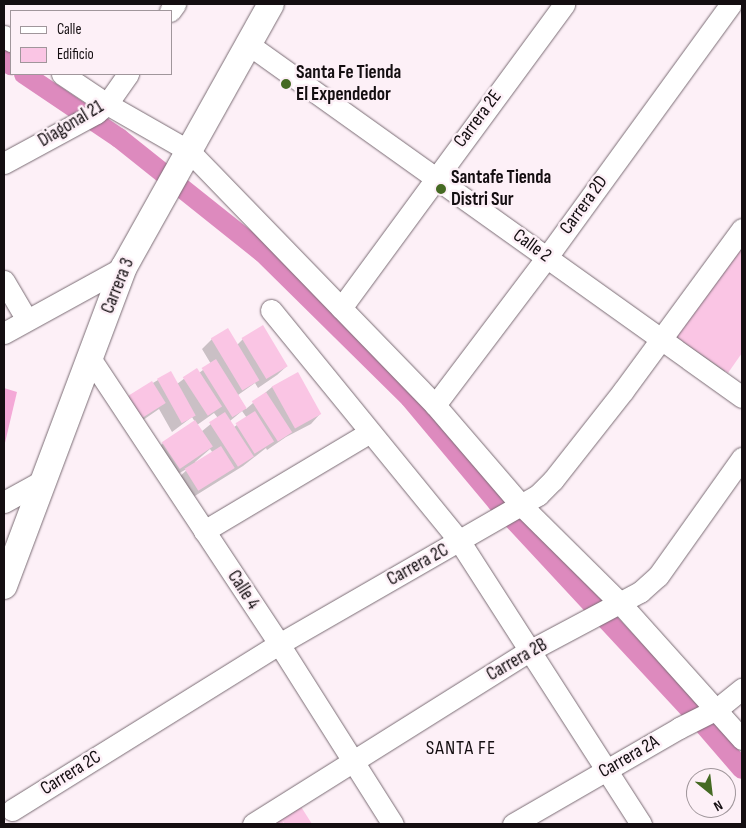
<!DOCTYPE html>
<html>
<head>
<meta charset="utf-8">
<style>
	body { margin:0 }
	#map { position:relative; width:746px; height:828px; overflow:hidden; background:#fdf0f7; font-family:"Sofia Sans Condensed",sans-serif }
	div>[style] { position:absolute }
	.green>* { inset:0; background:#f4a9d7 }
	.shadow>* { inset:0; background:#0003 }
	.canal>* { height:20px; margin:-10px; padding:0 10px; transform-origin:10px; border-radius:10px; background:#dd8abe }
	.building>* { inset:0; background:#fac5e4; transform-origin:0 0 }
	.roads { filter:drop-shadow(0 0 1px #7a6c74) drop-shadow(0 0 1px #7a6c74) }
	.minor>* { height:21px; margin:-10.5px; padding:0 10.5px; transform-origin:10.5px; border-radius:10.5px; background:#fff }
	.tertiary>* { height:26px; margin:-13px; padding:0 13px; transform-origin:13px; border-radius:13px; background:#fff }
	.dots>* { width:14px; height:14px; translate:-50% -50%; box-sizing:border-box; border:2px solid #fdf0f7; border-radius:50% }
	span { translate:-50% -50%; white-space:nowrap; text-align:center; line-height:1.15; -webkit-text-stroke:5px #fdf0f7; paint-order:stroke }
	.poi-label { font-size:19px; color:#140e11; font-weight:700 }
	.left { translate:0 -50%; text-align:left }
	.street-label { font-size:19px; color:#140e11 }
	.neighbourhood-label { font-size:20px; color:#140e11; letter-spacing:1px }
	.frame { position:absolute; inset:0; border:5px solid #140e11; pointer-events:none }
	.legend { position:absolute; left:10px; top:10px; width:162px; height:65px; box-sizing:border-box; background:#fdf0f7; border:1px solid #a0969b; margin:0; padding:6px 9px; list-style:none; font-size:15px; color:#140e11 }
	.legend li { display:flex; align-items:center; gap:10px; height:25px }
	.legend b { width:25px; border:1px solid #a0969b }
	.north { position:absolute; left:686px; top:768px; width:50px; height:50px; box-sizing:border-box; background:#fdf0f7; border:1px solid #a0969b; border-radius:50%; rotate:151deg; font-size:14px; font-weight:700; line-height:20px; text-align:center; color:#140e11 }
	.north::after { content:''; display:block; margin:auto; width:18px; height:22px; background:#456a23; clip-path:polygon(50% 0,100% 100%,50% 72%,0 100%) }
</style>
</head>
<body>
<div id="map">
	<div class="green">
		<div style="clip-path:polygon(4px 388px,17px 392px,4px 447px)"></div>
	</div>
	<div class="shadow">
		<div style="clip-path:polygon(742px 231px,742px 350px,717px 381px,661px 342px)"></div>
		<div style="clip-path:polygon(evenodd,228px 330px,237px 345px,243px 339px,287px 366px,277px 375px,258px 388px,255px 383px,238px 395px,246px 409px,272px 387px,297px 374px,320px 414px,311px 424px,286px 437px,267px 450px,266px 448px,243px 466px,190px 499px,177px 479px,190px 467px,171px 478px,154px 452px,163px 443px,195px 422px,192px 417px,172px 432px,159px 409px,133px 427px,120px 406px,129px 397px,158px 380px,177px 384px,197px 369px,199px 373px,211px 364px,202px 349px,212px 339px,228px 330px,242px 411px,247px 418px,234px 427px,230px 421px,242px 411px,228px 330px,214px 413px,218px 418px,201px 432px,197px 425px,214px 413px,228px 330px,210px 449px,213px 453px,196px 464px,195px 462px,210px 449px)"></div>
	</div>
	<div class="canal">
		<div style="left:4px;top:60px;width:9px;rotate:36deg"></div>
		<div style="left:24px;top:74px;width:115px;rotate:34deg"></div>
		<div style="left:119px;top:138px;width:184px;rotate:38.6deg"></div>
		<div style="left:263px;top:253px;width:206px;rotate:44.6deg"></div>
		<div style="left:410px;top:398px;width:136px;rotate:50.1deg"></div>
		<div style="left:497px;top:502px;width:295px;rotate:47.1deg"></div>
		<div style="left:698px;top:718px;width:67px;rotate:49.2deg"></div>
	</div>
	<div class="building">
		<div style="clip-path:polygon(742px 230px,742px 353px,728px 373px,669px 332px)"></div>
		<div style="left:263px;top:325px;width:48px;height:25px;rotate:59deg"></div>
		<div style="left:228px;top:328px;width:61px;height:20px;rotate:59deg"></div>
		<div style="left:216px;top:359px;width:58px;height:17px;rotate:58deg"></div>
		<div style="left:197px;top:368px;width:46px;height:17px;rotate:57deg"></div>
		<div style="left:171px;top:371px;width:51px;height:16px;rotate:61deg"></div>
		<div style="left:298px;top:372px;width:48px;height:30px;rotate:61deg"></div>
		<div style="left:152px;top:381px;width:26px;height:28px;rotate:58deg"></div>
		<div style="left:266px;top:392px;width:48px;height:17px;rotate:57deg"></div>
		<div style="left:255px;top:411px;width:36px;height:23px;rotate:58deg"></div>
		<div style="left:225px;top:412px;width:53px;height:19px;rotate:57deg"></div>
		<div style="left:195px;top:420px;width:32px;height:40px;rotate:56deg"></div>
		<div style="left:221px;top:446px;width:26px;height:43px;rotate:58deg"></div>
		<div style="clip-path:polygon(298px 802px,312px 824px,285px 824px,282px 820px,284px 824px,266px 824px)"></div>
	</div>
	<div class="roads">
		<div class="minor">
			<div style="left:170px;top:11px;width:9px;rotate:-54deg"></div>
			<div style="left:4px;top:36px;width:9px;rotate:36deg"></div>
			<div style="left:248px;top:44px;width:607px;rotate:35.55deg"></div>
			<div style="left:62px;top:74px;width:54px;rotate:33.7deg"></div>
			<div style="left:107px;top:104px;width:95px;rotate:29.8deg"></div>
			<div style="left:189px;top:151px;width:354px;rotate:45.9deg"></div>
			<div style="left:435px;top:405px;width:133px;rotate:49.3deg"></div>
			<div style="left:522px;top:506px;width:138px;rotate:44.7deg"></div>
			<div style="left:620px;top:603px;width:183px;rotate:48.1deg"></div>
			<div style="left:4px;top:163px;width:105px;rotate:-28.5deg"></div>
			<div style="left:96px;top:113px;width:14px;rotate:-39deg"></div>
			<div style="left:107px;top:104px;width:37px;rotate:-55deg"></div>
			<div style="left:4px;top:281px;width:45px;rotate:59.5deg"></div>
			<div style="left:341px;top:308px;width:377px;rotate:-53.7deg"></div>
			<div style="left:271px;top:310px;width:299px;rotate:50.8deg"></div>
			<div style="left:460px;top:542px;width:335px;rotate:57.3deg"></div>
			<div style="left:4px;top:333px;width:137px;rotate:-28.8deg"></div>
			<div style="left:90px;top:358px;width:343px;rotate:56.5deg"></div>
			<div style="left:279px;top:644px;width:213px;rotate:57.7deg"></div>
			<div style="left:435px;top:405px;width:186px;rotate:-52.9deg"></div>
			<div style="left:547px;top:257px;width:313px;rotate:-54deg"></div>
			<div style="left:4px;top:502px;width:43px;rotate:-28.9deg"></div>
			<div style="left:204px;top:531px;width:193px;rotate:-30.8deg"></div>
			<div style="left:12px;top:810px;width:314px;rotate:-31.9deg"></div>
			<div style="left:279px;top:644px;width:299px;rotate:-29.9deg"></div>
			<div style="left:538px;top:495px;width:21px;rotate:-45deg"></div>
			<div style="left:553px;top:480px;width:113px;rotate:-51.8deg"></div>
			<div style="left:623px;top:391px;width:201px;rotate:-53.7deg"></div>
			<div style="left:253px;top:824px;width:326px;rotate:-32.1deg"></div>
			<div style="left:529px;top:651px;width:126px;rotate:-28deg"></div>
			<div style="left:640px;top:592px;width:24px;rotate:-42deg"></div>
			<div style="left:658px;top:576px;width:145px;rotate:-54.6deg"></div>
			<div style="left:513px;top:824px;width:192px;rotate:-30deg"></div>
			<div style="left:679px;top:728px;width:42px;rotate:-26.6deg"></div>
			<div style="left:717px;top:709px;width:32px;rotate:-39deg"></div>
		</div>
		<div class="tertiary">
			<div style="left:4px;top:586px;width:341px;rotate:-69.4deg"></div>
			<div style="left:124px;top:267px;width:301px;rotate:-60.8deg"></div>
		</div>
	</div>
	<div class="dots">
		<div style="left:286px;top:84px;background:#456a23"></div>
		<div style="left:441px;top:189px;background:#456a23"></div>
	</div>
	<div class="poi-label">
		<span class="left" style="left:296px;top:84px">Santa Fe Tienda<br>El Expendedor</span>
		<span class="left" style="left:451px;top:189px">Santafe Tienda<br>Distri Sur</span>
	</div>
	<div class="street-label">
		<span style="left:478px;top:119px;rotate:-53deg">Carrera 2E</span>
		<span style="left:71px;top:124px;rotate:-31deg">Diagonal 21</span>
		<span style="left:584px;top:205px;rotate:-54deg">Carrera 2D</span>
		<span style="left:532px;top:246px;rotate:36deg">Calle 2</span>
		<span style="left:118px;top:286px;rotate:-68deg">Carrera 3</span>
		<span style="left:418px;top:565px;rotate:-29deg">Carrera 2C</span>
		<span style="left:243px;top:590px;rotate:57deg">Calle 4</span>
		<span style="left:517px;top:660px;rotate:-30deg">Carrera 2B</span>
		<span style="left:629px;top:757px;rotate:-30deg">Carrera 2A</span>
		<span style="left:71px;top:773px;rotate:-32deg">Carrera 2C</span>
	</div>
	<div class="neighbourhood-label">
		<span style="left:461px;top:748px">SANTA FE</span>
	</div>
	<div class="frame"></div>
	<ul class="legend">
	<li><b style="height:6px;background:#fff"></b>Calle</li>
	<li><b style="height:14px;background:#fac5e4"></b>Edificio</li>
	</ul>
	<div class="north">N</div>
</div>
</body>
</html>
